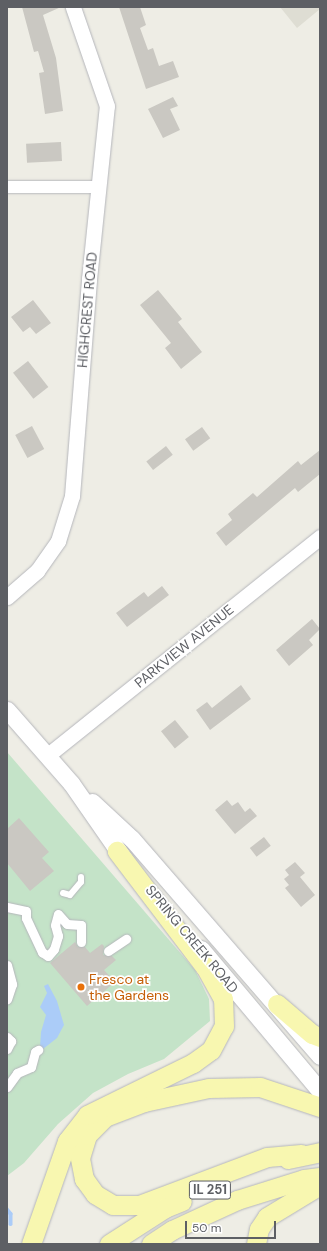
<!DOCTYPE html>
<html>
<head>
<meta charset="utf-8">
<style>
	body { margin:0 }
	#map { position:relative; width:327px; height:1251px; overflow:hidden; background:#eeede5; font-family:"DM Sans",sans-serif }
	div>[style] { position:absolute }
	.education>* { inset:0; background:#deddd3 }
	.green>* { inset:0; background:#c4e3c8 }
	.water>* { inset:0; background:#abccf8 }
	.stream>* { height:3.5px; margin:-1.75px; padding:0 1.75px; transform-origin:1.75px; border-radius:1.75px; background:#abccf8 }
	.building>* { inset:0; background:#cac8c2; transform-origin:0 0 }
	.roads { filter:drop-shadow(0 0 1px #b5b6bb) drop-shadow(0 0 1px #b5b6bb) }
	.service>* { height:6px; margin:-3px; padding:0 3px; transform-origin:3px; border-radius:3px; background:#fff }
	.pedestrian>* { height:9px; margin:-4.5px; padding:0 4.5px; transform-origin:4.5px; border-radius:4.5px; background:#fff }
	.minor>* { height:12px; margin:-6px; padding:0 6px; transform-origin:6px; border-radius:6px; background:#fff }
	.tertiary>* { height:15px; margin:-7.5px; padding:0 7.5px; transform-origin:7.5px; border-radius:7.5px; background:#fff }
	.secondary>* { height:17px; margin:-8.5px; padding:0 8.5px; transform-origin:8.5px; border-radius:8.5px; background:#fff }
	.primary>* { height:19px; margin:-9.5px; padding:0 9.5px; transform-origin:9.5px; border-radius:9.5px; background:#f8f7b0 }
	.dots>* { width:11px; height:11px; translate:-50% -50%; box-sizing:border-box; border:2px solid #fff; border-radius:50% }
	span { translate:-50% -50%; white-space:nowrap; text-align:center; line-height:1.15; -webkit-text-stroke:3.5px #fff; paint-order:stroke }
	.shield-label span { padding:1px 3px; background:#fff; border:1px solid; border-radius:3px; -webkit-text-stroke-width:0 }
	.shield-label { font-size:13px; color:#5d5f64; font-weight:700 }
	.street-label { font-size:14px; color:#5d5f64 }
	.food-label { font-size:14px; color:#c56008 }
	.left { translate:0 -50%; text-align:left }
	.frame { position:absolute; inset:0; border:8px solid #5d5f64; pointer-events:none }
	.scale { position:absolute; left:185px; top:1221px; width:91px; height:18px; box-sizing:border-box; border:2px solid #5d5f64; border-top:0; padding-left:5px; font-size:12px; line-height:14px; white-space:nowrap; color:#5d5f64; -webkit-text-stroke:3px #fff; paint-order:stroke }
</style>
</head>
<body>
<div id="map">
	<div class="education">
		<div style="clip-path:polygon(280px 7px,320px 7px,320px 9px,297px 28px)"></div>
	</div>
	<div class="green">
		<div style="clip-path:polygon(7px 752px,195px 970px,209px 999px,210px 1021px,164px 1059px,128px 1074px,93px 1093px,58px 1124px,24px 1163px,7px 1176px)"></div>
	</div>
	<div class="water">
		<div style="clip-path:polygon(48px 984px,57px 1001px,64px 1025px,57px 1038px,43px 1049px,40px 1047px,41px 1032px,46px 1015px,40px 1007px,47px 993px,44px 986px)"></div>
	</div>
	<div class="stream">
		<div style="left:7px;top:1209px;width:6px;rotate:51deg"></div>
		<div style="left:11px;top:1214px;width:10px;rotate:90deg"></div>
	</div>
	<div class="building">
		<div style="clip-path:polygon(22px 7px,61px 7px,43px 15px,56px 58px,63px 111px,45px 114px,39px 73px,44px 72px,38px 51px,34px 52px)"></div>
		<div style="clip-path:polygon(119px 7px,140px 7px,146px 25px,140px 28px,148px 50px,153px 48px,159px 66px,173px 61px,179px 77px,146px 89px)"></div>
		<div style="clip-path:polygon(173px 97px,178px 106px,170px 109px,180px 130px,163px 138px,148px 109px)"></div>
		<div style="left:61px;top:142px;width:19px;height:35px;rotate:87deg"></div>
		<div style="clip-path:polygon(158px 290px,182px 319px,178px 322px,202px 352px,181px 369px,165px 348px,171px 343px,140px 305px)"></div>
		<div style="clip-path:polygon(33px 300px,51px 323px,36px 334px,30px 327px,23px 332px,11px 317px)"></div>
		<div style="left:28px;top:361px;width:33px;height:19px;rotate:52deg"></div>
		<div style="left:32px;top:426px;width:26px;height:19px;rotate:62deg"></div>
		<div style="left:202px;top:427px;width:14px;height:21px;rotate:54deg"></div>
		<div style="left:166px;top:446px;width:11px;height:25px;rotate:52deg"></div>
		<div style="clip-path:polygon(320px 450px,320px 474px,298px 492px,295px 488px,226px 546px,216px 533px,232px 520px,228px 514px,253px 493px,257px 497px,298px 461px,301px 465px)"></div>
		<div style="clip-path:polygon(162px 586px,169px 595px,127px 627px,116px 613px,144px 592px,148px 597px)"></div>
		<div style="clip-path:polygon(312px 619px,320px 629px,309px 640px,313px 645px,289px 666px,276px 650px)"></div>
		<div style="clip-path:polygon(241px 685px,251px 699px,210px 730px,196px 710px,207px 702px,212px 708px)"></div>
		<div style="left:175px;top:720px;width:22px;height:18px;rotate:51deg"></div>
		<div style="clip-path:polygon(227px 800px,232px 806px,238px 802px,245px 812px,250px 808px,257px 816px,235px 834px,215px 810px)"></div>
		<div style="clip-path:polygon(19px 818px,49px 852px,42px 858px,54px 871px,30px 891px,7px 863px,7px 829px)"></div>
		<div style="left:264px;top:837px;width:11px;height:18px;rotate:52deg"></div>
		<div style="clip-path:polygon(295px 862px,305px 873px,300px 877px,315px 895px,301px 907px,285px 888px,289px 885px,284px 879px,289px 875px,285px 870px)"></div>
		<div style="clip-path:polygon(75px 942px,78px 947px,85px 947px,90px 953px,102px 944px,104px 946px,103px 955px,112px 956px,116px 960px,104px 970px,115px 982px,87px 1006px,50px 963px)"></div>
	</div>
	<div class="roads">
		<div class="service">
			<div style="left:63px;top:893px;width:7px;rotate:16deg"></div>
			<div style="left:70px;top:895px;width:17px;rotate:-50deg"></div>
			<div style="left:81px;top:882px;width:5px;rotate:-90deg"></div>
		</div>
		<div class="pedestrian">
			<div style="left:7px;top:907px;width:19px;rotate:12deg"></div>
			<div style="left:26px;top:911px;width:7px;rotate:90deg"></div>
			<div style="left:26px;top:918px;width:38px;rotate:65deg"></div>
			<div style="left:42px;top:952px;width:7px;rotate:34deg"></div>
			<div style="left:48px;top:956px;width:9px;rotate:-49deg"></div>
			<div style="left:54px;top:949px;width:14px;rotate:-73deg"></div>
			<div style="left:58px;top:936px;width:11px;rotate:-105deg"></div>
			<div style="left:55px;top:925px;width:11px;rotate:-75deg"></div>
			<div style="left:58px;top:914px;width:13px;rotate:48deg"></div>
			<div style="left:67px;top:924px;width:14px;rotate:4deg"></div>
			<div style="left:81px;top:925px;width:17px;rotate:90deg"></div>
			<div style="left:108px;top:951px;width:22px;rotate:-34deg"></div>
			<div style="left:7px;top:965px;width:20px;rotate:75deg"></div>
			<div style="left:12px;top:984px;width:16px;rotate:108deg"></div>
			<div style="left:7px;top:1037px;width:6px;rotate:45deg"></div>
			<div style="left:11px;top:1041px;width:9px;rotate:117deg"></div>
			<div style="left:7px;top:1087px;width:17px;rotate:-54deg"></div>
			<div style="left:17px;top:1073px;width:15px;rotate:-23deg"></div>
			<div style="left:31px;top:1067px;width:16px;rotate:-75deg"></div>
			<div style="left:35px;top:1052px;width:4px;rotate:-34deg"></div>
		</div>
		<div class="minor">
			<div style="left:7px;top:187px;width:91px"></div>
		</div>
		<div class="tertiary">
			<div style="left:7px;top:597px;width:40px;rotate:-41deg"></div>
			<div style="left:37px;top:571px;width:37px;rotate:-55deg"></div>
			<div style="left:58px;top:541px;width:47px;rotate:-72.7deg"></div>
			<div style="left:72px;top:496px;width:218px;rotate:-85.5deg"></div>
			<div style="left:89px;top:279px;width:174px;rotate:-84.1deg"></div>
			<div style="left:107px;top:106px;width:105px;rotate:-109deg"></div>
			<div style="left:48px;top:755px;width:349px;rotate:-38.7deg"></div>
		</div>
		<div class="secondary">
			<div style="left:7px;top:710px;width:97px;rotate:48.8deg"></div>
			<div style="left:71px;top:783px;width:96px;rotate:55.2deg"></div>
			<div style="left:92px;top:802px;width:54px;rotate:42.8deg"></div>
			<div style="left:132px;top:839px;width:287px;rotate:49.1deg"></div>
			<div style="left:201px;top:949px;width:185px;rotate:50deg"></div>
		</div>
		<div class="primary">
			<div style="left:277px;top:1004px;width:46px;rotate:40.6deg"></div>
			<div style="left:312px;top:1034px;width:9px;rotate:21deg"></div>
			<div style="left:301px;top:1154px;width:34px;rotate:175deg"></div>
			<div style="left:267px;top:1157px;width:137px;rotate:159.4deg"></div>
			<div style="left:139px;top:1205px;width:26px;rotate:180deg"></div>
			<div style="left:113px;top:1205px;width:21px;rotate:-149deg"></div>
			<div style="left:95px;top:1194px;width:19px;rotate:-126deg"></div>
			<div style="left:84px;top:1179px;width:21px;rotate:-101deg"></div>
			<div style="left:80px;top:1158px;width:24px;rotate:-73deg"></div>
			<div style="left:87px;top:1135px;width:25px;rotate:-45deg"></div>
			<div style="left:105px;top:1117px;width:42px;rotate:-21deg"></div>
			<div style="left:144px;top:1102px;width:66px;rotate:-12.2deg"></div>
			<div style="left:209px;top:1088px;width:51px;rotate:-1.1deg"></div>
			<div style="left:260px;top:1087px;width:63px;rotate:18.4deg"></div>
			<div style="left:288px;top:1159px;width:33px;rotate:-12deg"></div>
			<div style="left:31px;top:1244px;width:109px;rotate:-70.7deg"></div>
			<div style="left:67px;top:1141px;width:33px;rotate:-52deg"></div>
			<div style="left:87px;top:1115px;width:118px;rotate:-26.1deg"></div>
			<div style="left:193px;top:1063px;width:22px;rotate:-36deg"></div>
			<div style="left:211px;top:1050px;width:27px;rotate:-62deg"></div>
			<div style="left:224px;top:1026px;width:27px;rotate:-92deg"></div>
			<div style="left:223px;top:999px;width:37px;rotate:-119deg"></div>
			<div style="left:205px;top:967px;width:146px;rotate:-127.2deg"></div>
			<div style="left:109px;top:1244px;width:67px;rotate:-32.7deg"></div>
			<div style="left:165px;top:1208px;width:18px;rotate:-22deg"></div>
			<div style="left:151px;top:1244px;width:25px;rotate:-34deg"></div>
			<div style="left:172px;top:1230px;width:72px;rotate:-24.8deg"></div>
			<div style="left:237px;top:1200px;width:70px;rotate:-17.4deg"></div>
			<div style="left:304px;top:1179px;width:16px;rotate:-7deg"></div>
			<div style="left:256px;top:1244px;width:15px;rotate:-79deg"></div>
			<div style="left:259px;top:1229px;width:14px;rotate:-56deg"></div>
			<div style="left:267px;top:1217px;width:62px;rotate:-31.1deg"></div>
		</div>
	</div>
	<div class="dots">
		<div style="left:81px;top:987px;background:#e8710a"></div>
	</div>
	<div class="shield-label">
		<span style="left:210px;top:1190px">IL 251</span>
	</div>
	<div class="street-label">
		<span style="left:87px;top:310px;rotate:-85deg">HIGHCREST ROAD</span>
		<span style="left:184px;top:646px;rotate:-39deg">PARKVIEW AVENUE</span>
		<span style="left:192px;top:939px;rotate:50deg">SPRING CREEK ROAD</span>
	</div>
	<div class="food-label">
		<span class="left" style="left:89px;top:987px">Fresco at<br>the Gardens</span>
	</div>
	<div class="frame"></div>
	<div class="scale">50 m</div>
</div>
</body>
</html>
